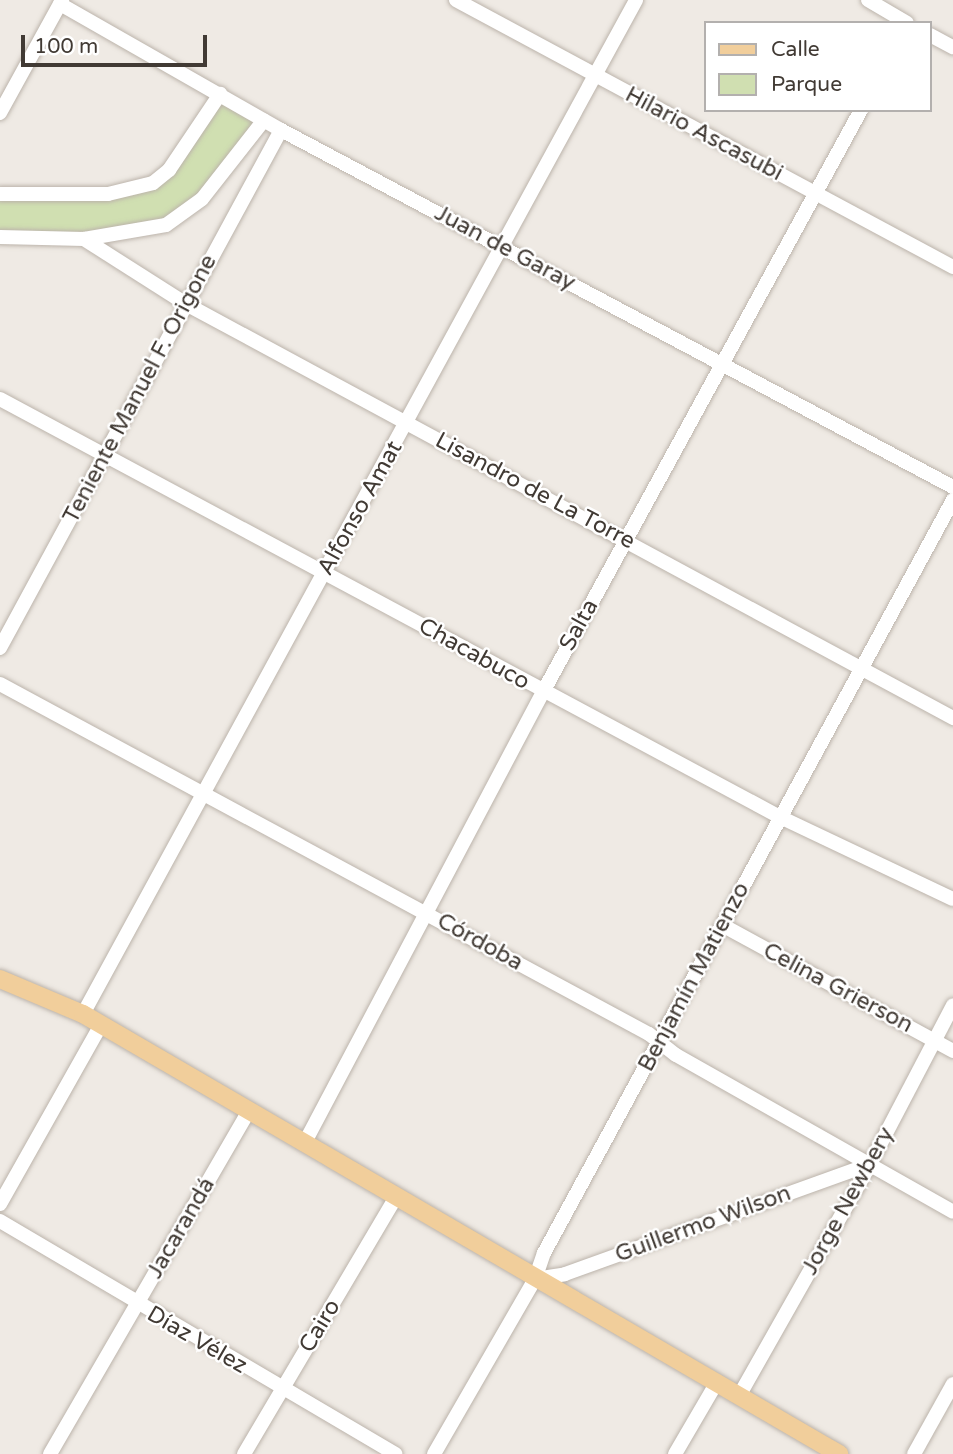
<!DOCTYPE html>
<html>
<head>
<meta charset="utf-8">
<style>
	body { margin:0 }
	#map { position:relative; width:953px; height:1454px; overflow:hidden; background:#efeae4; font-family:"Varela Round",sans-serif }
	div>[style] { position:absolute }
	.green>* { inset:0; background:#d0dfb1 }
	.roads { filter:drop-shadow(0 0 2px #bcb4ab) drop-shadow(0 0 2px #bcb4ab) }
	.minor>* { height:14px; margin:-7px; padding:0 7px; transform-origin:7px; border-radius:7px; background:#fff }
	.major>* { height:18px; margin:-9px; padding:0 9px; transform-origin:9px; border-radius:9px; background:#f1ce9b }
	span { translate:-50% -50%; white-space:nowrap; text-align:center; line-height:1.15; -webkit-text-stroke:5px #fff; paint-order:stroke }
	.street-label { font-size:23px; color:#413a34 }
	.legend { position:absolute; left:704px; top:21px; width:228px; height:91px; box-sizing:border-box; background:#fff; border:2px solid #b3b0ae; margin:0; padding:9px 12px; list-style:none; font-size:21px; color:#413a34 }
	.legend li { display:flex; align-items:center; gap:14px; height:35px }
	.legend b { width:35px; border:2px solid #b3b0ae }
	.scale { position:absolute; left:21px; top:35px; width:186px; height:32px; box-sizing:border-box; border:4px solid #413a34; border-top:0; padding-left:9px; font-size:21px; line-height:24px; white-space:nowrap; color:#413a34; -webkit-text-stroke:5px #fff; paint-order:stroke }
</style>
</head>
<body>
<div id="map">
	<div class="green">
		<div style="clip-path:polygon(220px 94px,264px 120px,209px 192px,152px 229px,0 237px,0 194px,108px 194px,153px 183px)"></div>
	</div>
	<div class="roads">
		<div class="minor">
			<div style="left:456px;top:0;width:564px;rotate:28.25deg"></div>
			<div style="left:868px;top:0;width:45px;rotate:30.5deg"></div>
			<div style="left:60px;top:4px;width:254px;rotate:29.7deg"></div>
			<div style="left:281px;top:130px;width:761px;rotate:27.98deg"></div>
			<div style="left:930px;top:35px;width:26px;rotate:28deg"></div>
			<div style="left:0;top:113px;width:129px;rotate:-61.2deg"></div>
			<div style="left:0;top:194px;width:108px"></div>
			<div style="left:108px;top:194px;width:46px;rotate:-13.7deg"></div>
			<div style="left:153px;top:183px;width:21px;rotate:-39deg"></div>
			<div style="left:169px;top:170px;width:92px;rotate:-56.1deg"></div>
			<div style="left:0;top:237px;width:84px;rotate:1.4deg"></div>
			<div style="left:84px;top:239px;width:83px;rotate:-9.7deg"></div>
			<div style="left:166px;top:225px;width:44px;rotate:-35.8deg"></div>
			<div style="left:202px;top:199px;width:100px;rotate:-51.9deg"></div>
			<div style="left:84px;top:239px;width:121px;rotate:32.5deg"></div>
			<div style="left:186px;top:304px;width:872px;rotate:28.36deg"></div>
			<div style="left:0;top:399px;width:885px;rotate:28.19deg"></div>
			<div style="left:780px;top:817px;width:191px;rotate:25.4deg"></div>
			<div style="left:0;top:648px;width:589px;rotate:-61.52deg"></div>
			<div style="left:0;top:684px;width:737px;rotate:28.34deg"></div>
			<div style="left:649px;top:1034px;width:34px;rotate:38deg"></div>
			<div style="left:676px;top:1055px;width:318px;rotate:29.5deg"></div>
			<div style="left:722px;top:925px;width:263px;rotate:28.6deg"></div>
			<div style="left:83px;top:1014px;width:1155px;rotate:-61.39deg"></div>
			<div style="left:304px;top:1144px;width:511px;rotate:-62.13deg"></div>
			<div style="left:543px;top:692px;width:663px;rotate:-61.35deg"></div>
			<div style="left:0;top:1204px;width:206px;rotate:-60.6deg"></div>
			<div style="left:0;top:1221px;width:459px;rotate:30.5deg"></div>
			<div style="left:535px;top:1279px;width:30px;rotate:-9deg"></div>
			<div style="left:565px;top:1274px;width:324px;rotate:-19.8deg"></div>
			<div style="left:739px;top:1396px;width:266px;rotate:-60.5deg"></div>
			<div style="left:870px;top:1164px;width:179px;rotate:-62.4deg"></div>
			<div style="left:50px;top:1454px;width:397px;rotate:-59.9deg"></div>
			<div style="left:244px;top:1454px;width:299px;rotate:-59.4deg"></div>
			<div style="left:434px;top:1454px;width:202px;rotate:-60deg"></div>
			<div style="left:535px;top:1279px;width:28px;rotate:-71deg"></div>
			<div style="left:544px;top:1253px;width:857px;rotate:-61.49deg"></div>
			<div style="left:675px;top:1454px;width:83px;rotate:-59.7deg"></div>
			<div style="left:914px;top:1454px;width:80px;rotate:-60.9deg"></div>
		</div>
		<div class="major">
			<div style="left:0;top:979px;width:90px;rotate:22.9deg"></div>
			<div style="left:83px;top:1014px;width:875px;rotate:30.2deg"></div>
		</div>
	</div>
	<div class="street-label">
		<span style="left:704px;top:134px;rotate:28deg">Hilario Ascasubi</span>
		<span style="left:505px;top:248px;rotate:28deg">Juan de Garay</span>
		<span style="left:140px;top:389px;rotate:-62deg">Teniente Manuel F. Origone</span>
		<span style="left:535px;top:491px;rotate:28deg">Lisandro de La Torre</span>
		<span style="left:360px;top:508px;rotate:-61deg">Alfonso Amat</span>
		<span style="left:579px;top:625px;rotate:-61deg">Salta</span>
		<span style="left:474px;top:654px;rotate:29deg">Chacabuco</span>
		<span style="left:480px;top:942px;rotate:29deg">Córdoba</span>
		<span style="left:694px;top:977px;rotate:-62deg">Benjamín Matienzo</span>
		<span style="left:838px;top:988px;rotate:28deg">Celina Grierson</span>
		<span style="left:848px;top:1201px;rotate:-61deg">Jorge Newbery</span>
		<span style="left:703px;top:1224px;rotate:-20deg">Guillermo Wilson</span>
		<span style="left:181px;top:1228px;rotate:-60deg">Jacarandá</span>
		<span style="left:320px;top:1326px;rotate:-59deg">Cairo</span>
		<span style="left:197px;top:1340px;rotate:30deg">Díaz Vélez</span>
	</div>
	<ul class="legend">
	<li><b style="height:9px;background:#f1ce9b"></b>Calle</li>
	<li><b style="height:19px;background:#d0dfb1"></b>Parque</li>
	</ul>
	<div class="scale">100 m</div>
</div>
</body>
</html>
